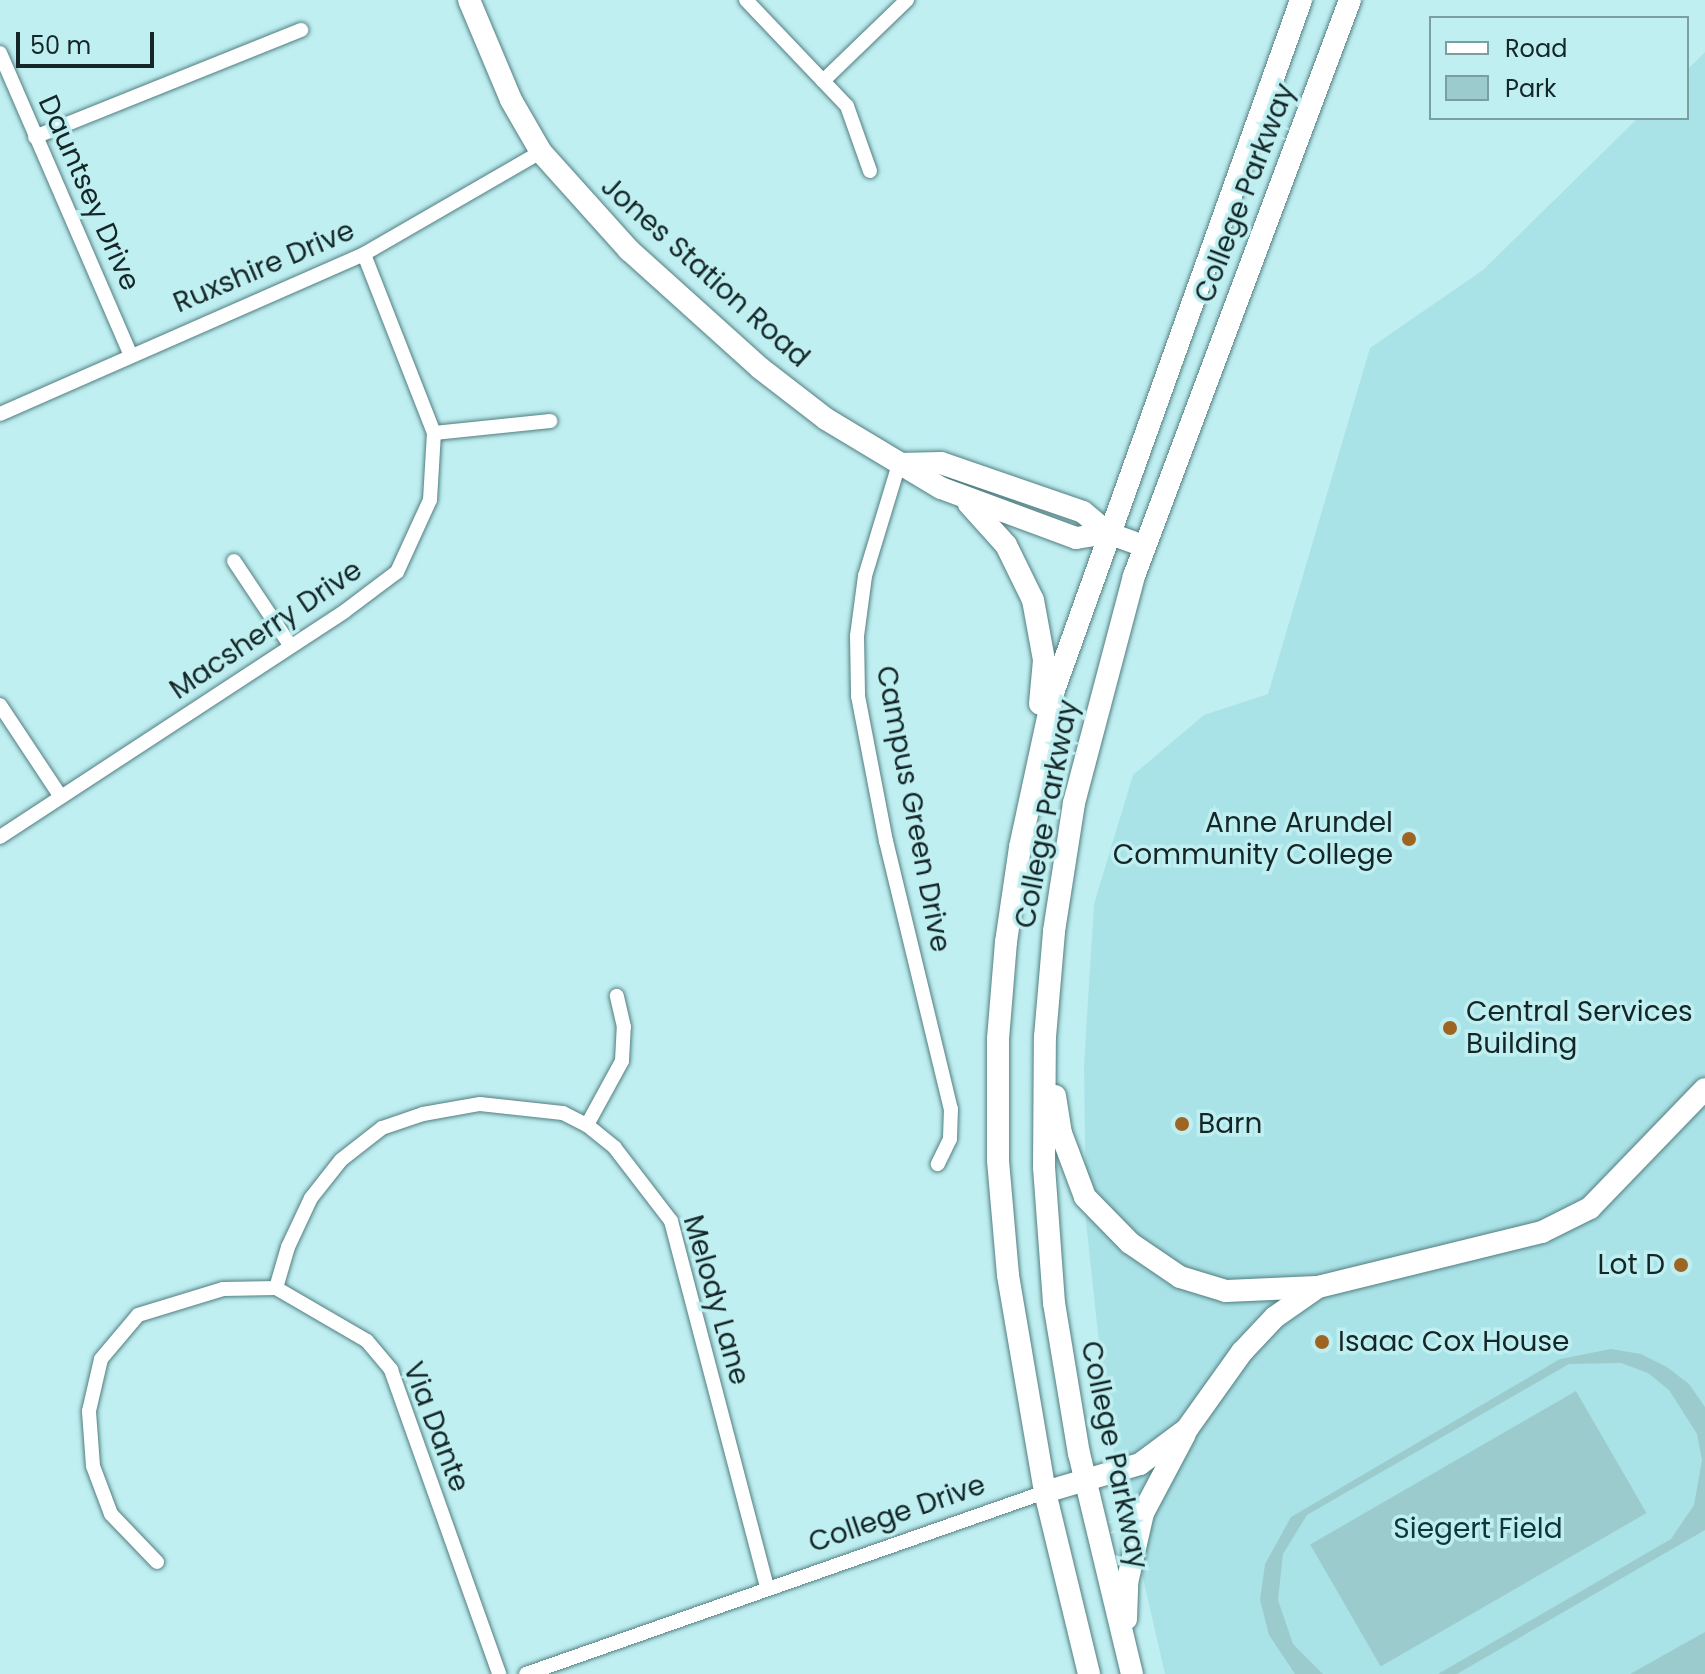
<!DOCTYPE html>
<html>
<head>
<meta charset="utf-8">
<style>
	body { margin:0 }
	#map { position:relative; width:1705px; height:1674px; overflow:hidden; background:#bfeff1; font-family:Poppins,sans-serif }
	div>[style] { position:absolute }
	.built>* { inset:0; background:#aae3e7 }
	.green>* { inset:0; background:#9ccbce; transform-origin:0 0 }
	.roads { filter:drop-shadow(0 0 2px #527e81) drop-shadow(0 0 2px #527e81) }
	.street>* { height:14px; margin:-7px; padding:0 7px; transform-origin:7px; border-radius:7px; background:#fff }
	.secondary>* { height:22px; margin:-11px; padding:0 11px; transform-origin:11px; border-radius:11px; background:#fff }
	.dots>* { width:22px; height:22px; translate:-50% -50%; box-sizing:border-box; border:4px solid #bfeff1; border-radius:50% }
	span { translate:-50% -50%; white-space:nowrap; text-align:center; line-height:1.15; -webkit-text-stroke:7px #bfeff1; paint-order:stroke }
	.street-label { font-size:28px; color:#142627 }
	.poi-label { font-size:28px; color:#142627 }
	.right { translate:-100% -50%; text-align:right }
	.left { translate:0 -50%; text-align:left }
	.park-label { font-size:28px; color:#0f3739 }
	.legend { position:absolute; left:1429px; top:16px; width:260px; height:104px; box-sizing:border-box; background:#bfeff1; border:2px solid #7b9fa0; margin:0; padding:10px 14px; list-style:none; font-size:24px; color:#142627 }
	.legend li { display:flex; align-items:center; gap:16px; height:40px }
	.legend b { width:40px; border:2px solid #7b9fa0 }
	.scale { position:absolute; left:16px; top:32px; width:138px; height:36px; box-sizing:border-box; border:4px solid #142627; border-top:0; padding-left:10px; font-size:24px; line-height:28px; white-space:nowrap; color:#142627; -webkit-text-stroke:6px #bfeff1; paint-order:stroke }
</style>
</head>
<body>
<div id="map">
	<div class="built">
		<div style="clip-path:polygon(1705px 52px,1705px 1674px,1165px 1674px,1108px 1426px,1086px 1222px,1084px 1065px,1094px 904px,1133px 775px,1204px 715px,1268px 694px,1370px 348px,1483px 270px,1638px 118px,1687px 118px,1687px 70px)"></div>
	</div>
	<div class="green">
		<div style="clip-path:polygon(1611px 1349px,1641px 1354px,1667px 1367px,1689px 1384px,1705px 1407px,1705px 1530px,1457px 1674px,1438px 1674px,1671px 1539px,1694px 1505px,1702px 1460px,1697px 1434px,1669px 1390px,1648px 1373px,1621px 1363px,1569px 1364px,1307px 1515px,1283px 1554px,1278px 1600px,1293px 1644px,1323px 1674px,1295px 1674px,1269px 1635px,1260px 1600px,1265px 1564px,1291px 1517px,1560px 1359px)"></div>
		<div style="left:1576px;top:1391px;width:141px;height:307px;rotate:60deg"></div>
		<div style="clip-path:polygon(1705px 1632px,1705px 1674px,1630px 1674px)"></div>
	</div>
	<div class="roads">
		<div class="street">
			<div style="left:746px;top:0;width:146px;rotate:46.4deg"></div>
			<div style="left:847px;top:106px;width:69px;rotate:70.5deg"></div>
			<div style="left:0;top:53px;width:327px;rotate:66.6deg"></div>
			<div style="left:823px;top:81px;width:117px;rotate:-44deg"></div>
			<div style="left:35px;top:137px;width:287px;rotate:-21.9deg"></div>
			<div style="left:0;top:414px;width:398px;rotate:-23.7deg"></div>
			<div style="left:364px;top:254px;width:204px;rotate:-30deg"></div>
			<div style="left:434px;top:433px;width:117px;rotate:-5.9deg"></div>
			<div style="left:899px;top:464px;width:117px;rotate:106.9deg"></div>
			<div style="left:865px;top:576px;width:61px;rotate:97.6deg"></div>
			<div style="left:857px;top:636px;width:60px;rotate:89deg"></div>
			<div style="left:858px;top:696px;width:148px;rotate:79.1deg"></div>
			<div style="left:886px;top:841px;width:276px;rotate:76.4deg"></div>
			<div style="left:951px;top:1109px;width:30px;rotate:92deg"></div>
			<div style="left:950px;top:1139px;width:28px;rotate:116deg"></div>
			<div style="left:234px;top:561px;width:101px;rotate:56.3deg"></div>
			<div style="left:0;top:705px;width:110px;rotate:56.5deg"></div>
			<div style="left:0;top:837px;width:412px;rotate:-33.2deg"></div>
			<div style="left:345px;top:611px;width:65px;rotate:-36.9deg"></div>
			<div style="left:397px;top:572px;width:79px;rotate:-65.4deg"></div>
			<div style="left:430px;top:500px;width:67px;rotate:-86.6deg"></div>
			<div style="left:434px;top:433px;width:192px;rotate:-111.4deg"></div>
			<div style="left:587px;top:1125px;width:73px;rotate:-61.3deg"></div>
			<div style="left:622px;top:1061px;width:34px;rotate:-87deg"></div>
			<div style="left:624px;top:1027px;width:32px;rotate:-103deg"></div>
			<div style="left:276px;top:1288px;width:43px;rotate:-73.7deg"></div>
			<div style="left:288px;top:1247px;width:54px;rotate:-64.9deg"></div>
			<div style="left:311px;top:1198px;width:48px;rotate:-51.7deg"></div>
			<div style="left:341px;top:1160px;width:52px;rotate:-38deg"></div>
			<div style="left:382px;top:1128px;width:43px;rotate:-18.9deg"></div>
			<div style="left:423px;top:1114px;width:58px;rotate:-10deg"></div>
			<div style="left:480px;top:1104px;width:83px;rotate:6.2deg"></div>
			<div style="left:563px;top:1113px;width:27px;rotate:27deg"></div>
			<div style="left:587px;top:1125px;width:36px;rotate:39deg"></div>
			<div style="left:615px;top:1148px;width:92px;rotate:52.5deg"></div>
			<div style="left:671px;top:1221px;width:377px;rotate:75.3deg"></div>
			<div style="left:157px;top:1562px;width:66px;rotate:-133.8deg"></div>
			<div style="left:111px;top:1514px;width:51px;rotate:-110.6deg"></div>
			<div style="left:93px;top:1466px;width:55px;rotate:-94.2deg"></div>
			<div style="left:89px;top:1411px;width:53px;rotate:-77deg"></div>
			<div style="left:101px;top:1359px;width:57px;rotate:-49.9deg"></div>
			<div style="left:138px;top:1315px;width:89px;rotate:-17deg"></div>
			<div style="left:223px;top:1289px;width:53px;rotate:-1.1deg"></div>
			<div style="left:276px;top:1288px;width:105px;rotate:30.2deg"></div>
			<div style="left:367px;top:1341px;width:38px;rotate:50deg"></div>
			<div style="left:391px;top:1370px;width:323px;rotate:70.4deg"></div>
			<div style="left:526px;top:1674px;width:550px;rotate:-19.32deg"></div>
		</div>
		<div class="secondary">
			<div style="left:469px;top:0;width:108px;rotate:67.2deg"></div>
			<div style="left:511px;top:100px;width:60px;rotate:60deg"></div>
			<div style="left:541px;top:152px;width:132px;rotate:48.1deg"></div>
			<div style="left:629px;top:250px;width:176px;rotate:42deg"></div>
			<div style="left:760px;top:368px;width:83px;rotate:37.7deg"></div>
			<div style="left:826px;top:419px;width:134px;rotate:31deg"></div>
			<div style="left:941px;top:488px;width:144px;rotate:20.3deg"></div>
			<div style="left:1076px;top:538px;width:32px;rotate:-9deg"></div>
			<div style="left:899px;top:464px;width:42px;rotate:-1.4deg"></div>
			<div style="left:941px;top:463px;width:150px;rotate:19deg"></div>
			<div style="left:1083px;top:512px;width:33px;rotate:40deg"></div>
			<div style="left:1108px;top:533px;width:38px;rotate:20deg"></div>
			<div style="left:969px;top:504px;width:55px;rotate:47.9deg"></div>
			<div style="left:1006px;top:545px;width:61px;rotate:63.9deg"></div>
			<div style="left:1033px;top:600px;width:61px;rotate:79.6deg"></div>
			<div style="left:1044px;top:660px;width:44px;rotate:95.2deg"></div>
			<div style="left:1055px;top:1096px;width:37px;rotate:81deg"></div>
			<div style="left:1061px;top:1133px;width:68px;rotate:69.4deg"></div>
			<div style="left:1085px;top:1197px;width:64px;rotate:45.6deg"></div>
			<div style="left:1130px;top:1243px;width:60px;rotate:34.2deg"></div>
			<div style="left:1180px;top:1277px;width:48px;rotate:16.9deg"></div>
			<div style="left:1226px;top:1291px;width:91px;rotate:-2.5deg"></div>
			<div style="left:1045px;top:1492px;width:99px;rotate:-16.4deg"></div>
			<div style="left:1140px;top:1464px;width:59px;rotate:-36.7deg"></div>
			<div style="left:1187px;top:1429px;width:95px;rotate:-54.5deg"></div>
			<div style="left:1242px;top:1352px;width:48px;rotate:-46.7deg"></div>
			<div style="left:1275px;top:1317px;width:52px;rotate:-34.9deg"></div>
			<div style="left:1318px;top:1287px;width:231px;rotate:-13.8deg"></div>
			<div style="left:1542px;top:1232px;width:54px;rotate:-26.6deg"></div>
			<div style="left:1590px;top:1208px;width:165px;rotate:-46deg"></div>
			<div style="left:1126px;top:1619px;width:36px;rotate:-88deg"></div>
			<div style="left:1127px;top:1583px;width:72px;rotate:-77.1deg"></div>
			<div style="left:1143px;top:1513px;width:89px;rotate:-62deg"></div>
			<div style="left:1089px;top:1674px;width:187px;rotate:-103.6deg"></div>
			<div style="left:1045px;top:1492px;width:220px;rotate:-99.7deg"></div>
			<div style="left:1008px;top:1275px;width:115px;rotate:-95deg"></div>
			<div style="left:998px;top:1160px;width:121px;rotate:-90deg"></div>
			<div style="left:998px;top:1039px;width:97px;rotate:-85.3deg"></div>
			<div style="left:1006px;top:942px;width:96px;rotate:-81.6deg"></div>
			<div style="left:1020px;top:847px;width:161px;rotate:-77.8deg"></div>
			<div style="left:1054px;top:690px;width:733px;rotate:-70.3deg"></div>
			<div style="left:1132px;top:1674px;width:226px;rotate:-103.5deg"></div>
			<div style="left:1079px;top:1454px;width:153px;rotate:-99.4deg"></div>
			<div style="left:1054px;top:1303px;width:136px;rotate:-94.2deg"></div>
			<div style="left:1044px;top:1167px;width:130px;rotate:-89.6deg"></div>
			<div style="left:1045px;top:1037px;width:106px;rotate:-85.1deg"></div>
			<div style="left:1054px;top:931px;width:130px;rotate:-81.1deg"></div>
			<div style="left:1074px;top:803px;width:235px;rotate:-75.2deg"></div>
			<div style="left:1134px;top:576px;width:615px;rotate:-69.44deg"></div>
		</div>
	</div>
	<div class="dots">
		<div style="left:1409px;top:839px;background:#9d6422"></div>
		<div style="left:1450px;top:1028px;background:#9d6422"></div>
		<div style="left:1182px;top:1124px;background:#9d6422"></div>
		<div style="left:1681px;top:1265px;background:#9d6422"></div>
		<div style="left:1322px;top:1342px;background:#9d6422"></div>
	</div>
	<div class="street-label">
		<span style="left:89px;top:193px;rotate:66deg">Dauntsey Drive</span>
		<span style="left:1245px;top:193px;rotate:-69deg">College Parkway</span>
		<span style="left:264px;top:267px;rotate:-23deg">Ruxshire Drive</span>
		<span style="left:705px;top:272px;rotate:42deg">Jones Station Road</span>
		<span style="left:266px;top:630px;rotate:-34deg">Macsherry Drive</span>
		<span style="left:913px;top:809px;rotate:79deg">Campus Green Drive</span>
		<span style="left:1047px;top:814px;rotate:-79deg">College Parkway</span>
		<span style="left:716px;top:1300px;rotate:74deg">Melody Lane</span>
		<span style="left:436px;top:1427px;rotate:69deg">Via Dante</span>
		<span style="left:1114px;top:1455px;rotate:78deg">College Parkway</span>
		<span style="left:897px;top:1514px;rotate:-19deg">College Drive</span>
	</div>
	<div class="poi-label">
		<span class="right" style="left:1393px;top:839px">Anne Arundel<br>Community College</span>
		<span class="left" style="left:1466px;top:1028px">Central Services<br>Building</span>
		<span class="left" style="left:1198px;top:1124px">Barn</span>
		<span class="right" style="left:1665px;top:1265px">Lot D</span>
		<span class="left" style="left:1338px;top:1342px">Isaac Cox House</span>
	</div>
	<div class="park-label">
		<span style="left:1478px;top:1529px">Siegert Field</span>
	</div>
	<ul class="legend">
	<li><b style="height:10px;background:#fff"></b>Road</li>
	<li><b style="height:22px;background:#9ccbce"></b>Park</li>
	</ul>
	<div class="scale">50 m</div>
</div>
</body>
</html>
